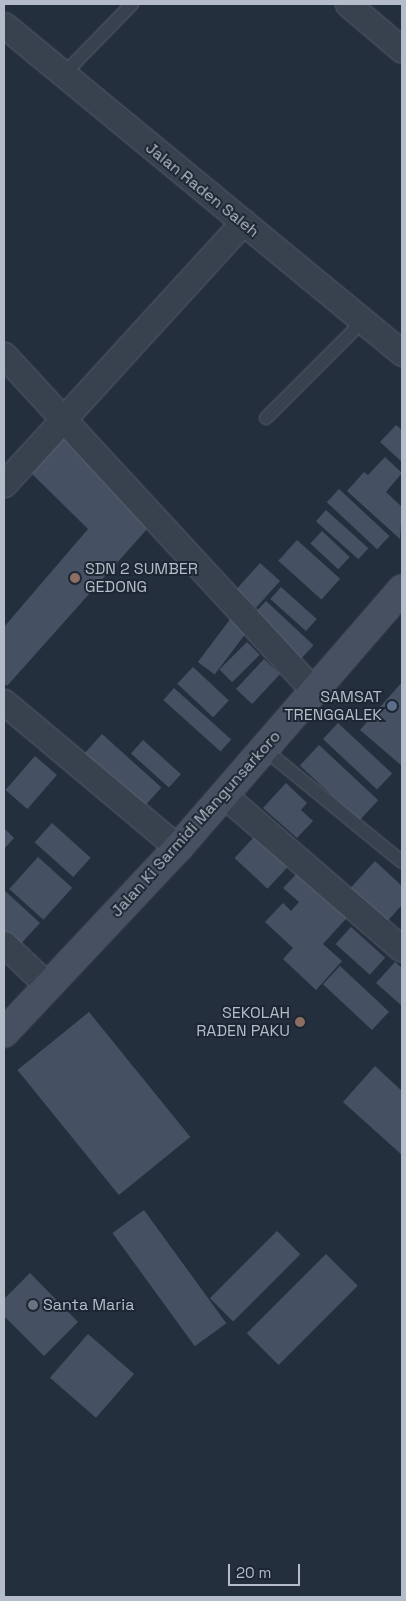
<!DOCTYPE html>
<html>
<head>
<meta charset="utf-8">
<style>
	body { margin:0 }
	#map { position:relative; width:406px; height:1601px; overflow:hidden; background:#242f3e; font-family:"Space Grotesk",sans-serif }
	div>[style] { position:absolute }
	.building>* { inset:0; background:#455162; transform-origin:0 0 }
	.roads { filter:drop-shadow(0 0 1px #565f6c) drop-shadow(0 0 1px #565f6c) }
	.lane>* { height:12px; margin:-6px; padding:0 6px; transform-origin:6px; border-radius:6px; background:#38414e }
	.street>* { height:25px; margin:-12.5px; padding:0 12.5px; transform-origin:12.5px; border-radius:12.5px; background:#38414e }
	.secondary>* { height:28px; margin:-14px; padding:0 14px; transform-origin:14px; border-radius:14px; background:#465061 }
	.dots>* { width:14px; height:14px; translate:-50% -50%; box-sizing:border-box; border:2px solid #1d2633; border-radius:50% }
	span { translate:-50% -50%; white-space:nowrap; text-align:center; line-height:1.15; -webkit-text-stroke:4px #1d2633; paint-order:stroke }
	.street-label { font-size:16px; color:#b4bcc9 }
	.poi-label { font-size:16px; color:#b4bcc9 }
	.left { translate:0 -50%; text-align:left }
	.right { translate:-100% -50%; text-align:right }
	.frame { position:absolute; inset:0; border:5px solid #b4bcc9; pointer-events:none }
	.scale { position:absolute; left:228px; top:1564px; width:72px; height:22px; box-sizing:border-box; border:2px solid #b4bcc9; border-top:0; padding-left:6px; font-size:15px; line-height:18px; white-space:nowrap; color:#b4bcc9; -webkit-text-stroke:4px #1d2633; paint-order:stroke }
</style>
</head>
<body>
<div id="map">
	<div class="building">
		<div style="clip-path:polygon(396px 425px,402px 430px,402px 462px,380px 442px)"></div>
		<div style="clip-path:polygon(68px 426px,156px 519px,7px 686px,4px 683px,4px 627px,88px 529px,26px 468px)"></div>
		<div style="clip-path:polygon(385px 457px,402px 473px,386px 492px,402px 507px,400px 539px,347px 491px,364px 472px,368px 475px)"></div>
		<div style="left:339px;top:489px;width:69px;height:18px;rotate:43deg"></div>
		<div style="left:326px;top:510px;width:57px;height:15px;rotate:42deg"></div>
		<div style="left:322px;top:531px;width:38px;height:17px;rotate:43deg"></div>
		<div style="left:297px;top:540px;width:58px;height:28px;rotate:42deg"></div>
		<div style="left:260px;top:563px;width:27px;height:36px;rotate:42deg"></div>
		<div style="left:281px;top:587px;width:48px;height:16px;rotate:42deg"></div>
		<div style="left:266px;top:601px;width:65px;height:23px;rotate:43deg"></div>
		<div style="left:231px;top:618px;width:21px;height:55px;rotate:37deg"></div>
		<div style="left:247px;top:642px;width:18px;height:39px;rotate:45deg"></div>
		<div style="left:264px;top:659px;width:22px;height:41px;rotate:43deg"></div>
		<div style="left:193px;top:667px;width:49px;height:23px;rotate:43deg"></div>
		<div style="clip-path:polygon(402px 682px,402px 766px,360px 730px)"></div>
		<div style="left:174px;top:688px;width:77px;height:16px;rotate:42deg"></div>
		<div style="left:338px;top:723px;width:74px;height:22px;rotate:43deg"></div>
		<div style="left:102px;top:734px;width:80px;height:27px;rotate:42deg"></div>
		<div style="left:143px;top:740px;width:51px;height:18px;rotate:42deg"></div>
		<div style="left:319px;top:745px;width:81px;height:28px;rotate:43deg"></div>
		<div style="left:35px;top:756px;width:29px;height:45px;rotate:41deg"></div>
		<div style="clip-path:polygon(286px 783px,307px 803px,301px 810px,313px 821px,297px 838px,263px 808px)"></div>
		<div style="left:52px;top:823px;width:52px;height:26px;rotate:42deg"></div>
		<div style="clip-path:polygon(4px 828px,14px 838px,4px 849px)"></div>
		<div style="left:255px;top:836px;width:45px;height:30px;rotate:43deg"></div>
		<div style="left:38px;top:857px;width:46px;height:43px;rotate:42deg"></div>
		<div style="clip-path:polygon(375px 861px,402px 886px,402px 905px,382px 927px,345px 894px)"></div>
		<div style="clip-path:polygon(304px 866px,353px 911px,323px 944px,342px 961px,316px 990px,283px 959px,293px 948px,265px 922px,283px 903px,291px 911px,299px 902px,283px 888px)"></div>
		<div style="clip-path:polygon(4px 890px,40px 923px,17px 948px,4px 935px)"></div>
		<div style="left:351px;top:927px;width:46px;height:23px;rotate:42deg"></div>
		<div style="clip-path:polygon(395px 962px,402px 968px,402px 1006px,376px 983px)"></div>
		<div style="left:340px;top:966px;width:67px;height:25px;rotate:43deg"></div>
		<div style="left:89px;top:1012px;width:161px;height:92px;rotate:51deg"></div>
		<div style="clip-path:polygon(375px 1066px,402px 1091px,402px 1155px,343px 1102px)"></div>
		<div style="left:144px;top:1210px;width:140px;height:39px;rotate:54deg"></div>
		<div style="left:277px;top:1231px;width:33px;height:95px;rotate:45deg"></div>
		<div style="left:326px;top:1254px;width:45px;height:112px;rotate:45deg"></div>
		<div style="clip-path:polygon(30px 1273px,78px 1322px,44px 1356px,4px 1316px,4px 1299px)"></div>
		<div style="left:88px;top:1334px;width:61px;height:58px;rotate:41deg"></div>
	</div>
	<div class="roads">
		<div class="lane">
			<div style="left:63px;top:75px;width:99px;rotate:-45.8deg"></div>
			<div style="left:266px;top:418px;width:137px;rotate:-45deg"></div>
			<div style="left:264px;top:749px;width:178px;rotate:39.3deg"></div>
		</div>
		<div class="street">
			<div style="left:348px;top:4px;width:71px;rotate:40.4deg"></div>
			<div style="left:4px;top:25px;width:516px;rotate:39.49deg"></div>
			<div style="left:4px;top:355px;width:457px;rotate:47.3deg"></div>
			<div style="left:4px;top:484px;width:355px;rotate:-47.6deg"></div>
			<div style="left:4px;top:702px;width:227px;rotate:40deg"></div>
			<div style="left:224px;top:795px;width:235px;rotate:40.9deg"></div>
			<div style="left:4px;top:944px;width:61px;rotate:43.7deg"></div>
		</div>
		<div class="secondary">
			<div style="left:4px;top:1033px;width:254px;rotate:-46.8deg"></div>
			<div style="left:178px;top:848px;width:342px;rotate:-49.1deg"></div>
		</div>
	</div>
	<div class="dots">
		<div style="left:75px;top:578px;background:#8d6e63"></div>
		<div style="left:392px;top:706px;background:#5c6f8a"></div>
		<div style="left:300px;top:1022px;background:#8d6e63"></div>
		<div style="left:33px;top:1305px;background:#6b7280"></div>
	</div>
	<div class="street-label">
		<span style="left:202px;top:190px;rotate:39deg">Jalan Raden Saleh</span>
		<span style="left:196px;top:824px;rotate:-48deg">Jalan Ki Sarmidi Mangunsarkoro</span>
	</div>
	<div class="poi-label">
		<span class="left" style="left:85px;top:578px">SDN 2 SUMBER<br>GEDONG</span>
		<span class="right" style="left:382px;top:706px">SAMSAT<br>TRENGGALEK</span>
		<span class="right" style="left:290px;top:1022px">SEKOLAH<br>RADEN PAKU</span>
		<span class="left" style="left:43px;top:1305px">Santa Maria</span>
	</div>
	<div class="frame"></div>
	<div class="scale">20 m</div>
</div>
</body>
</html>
